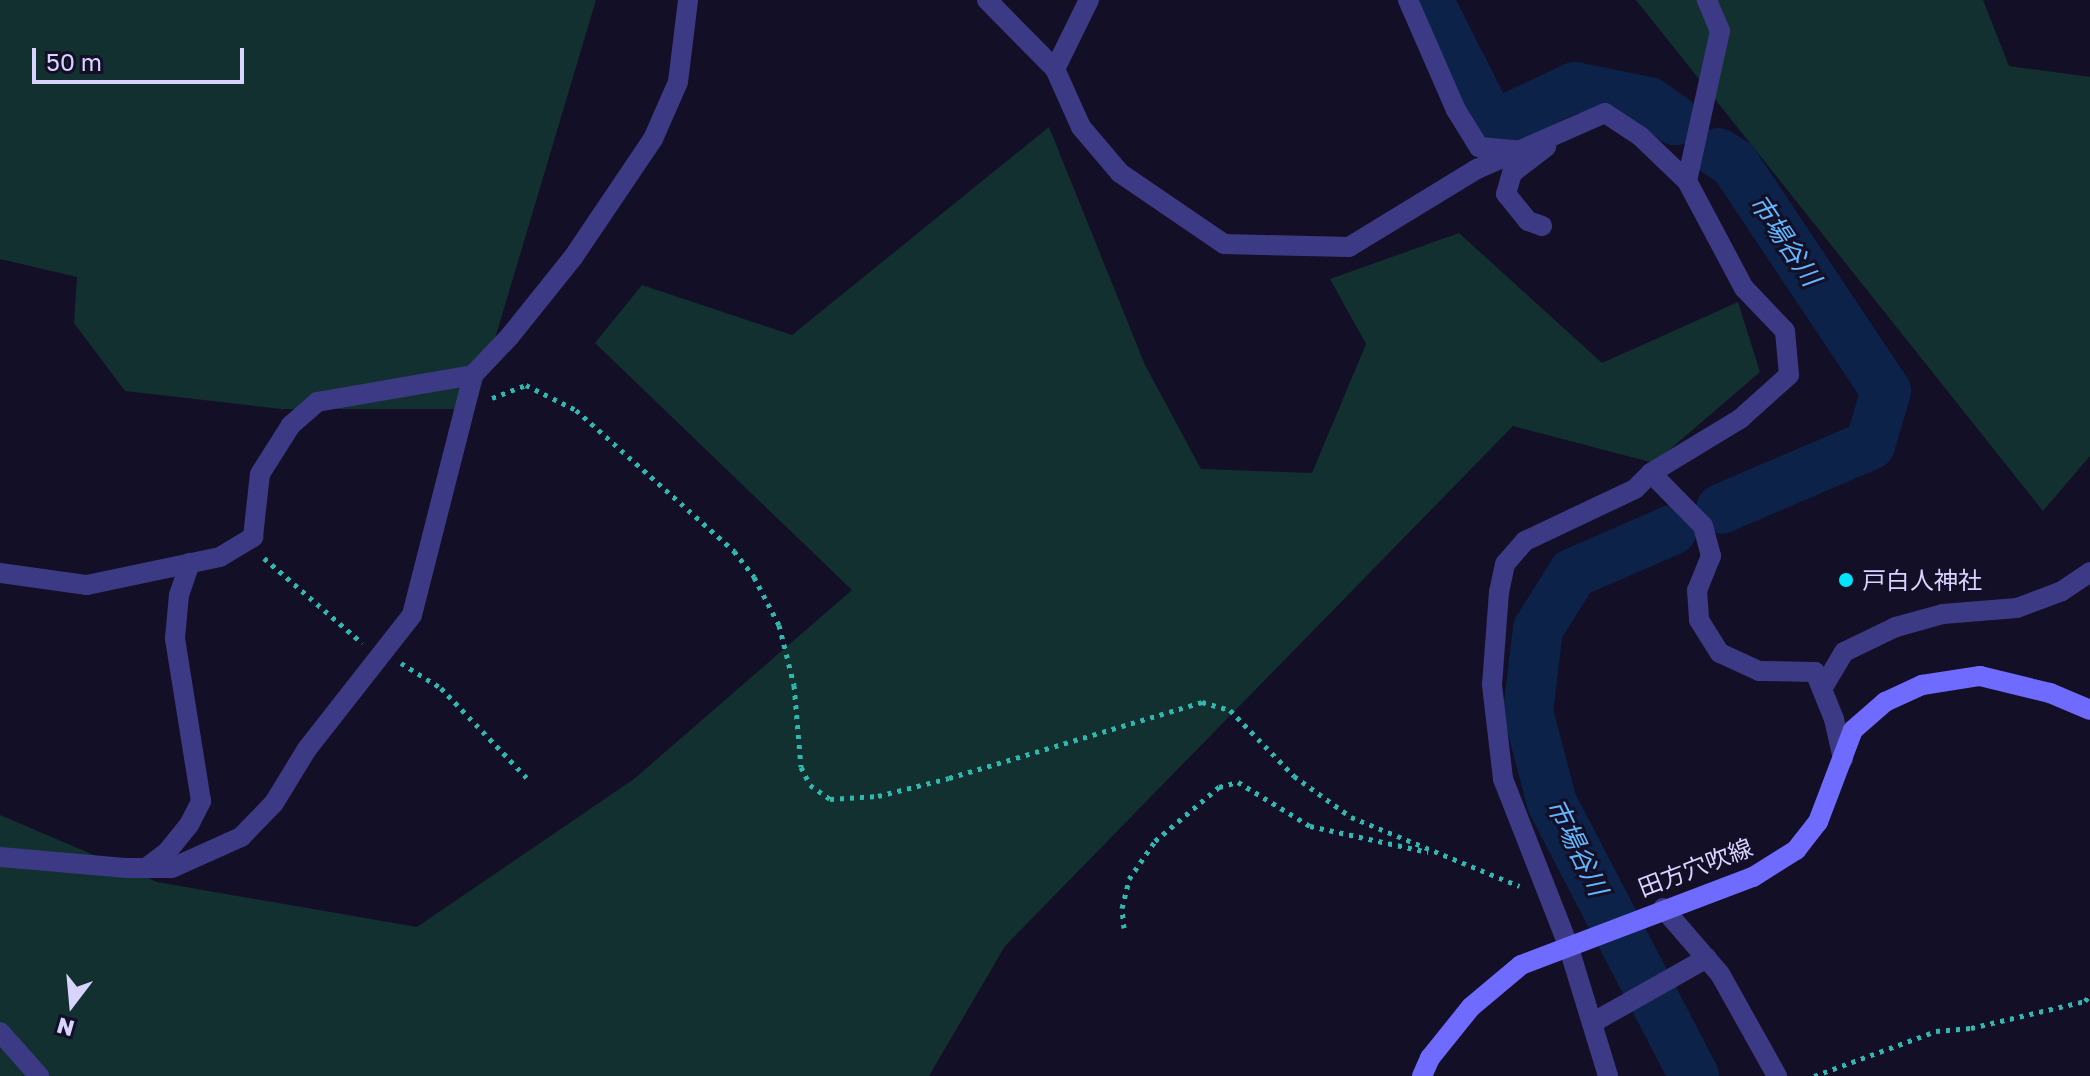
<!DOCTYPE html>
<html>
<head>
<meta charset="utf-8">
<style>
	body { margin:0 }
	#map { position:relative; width:2090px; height:1076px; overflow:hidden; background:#130f26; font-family:"Golos Text","Noto Sans JP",sans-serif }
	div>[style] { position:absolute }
	.green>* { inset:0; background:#12302f }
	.river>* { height:50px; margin:-25px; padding:0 25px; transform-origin:25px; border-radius:25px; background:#0c2248 }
	.path>* { height:5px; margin-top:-2.5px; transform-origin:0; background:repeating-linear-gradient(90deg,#2fb8b0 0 4px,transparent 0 10px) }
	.street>* { height:20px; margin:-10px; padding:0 10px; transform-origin:10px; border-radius:10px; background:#3d3a85 }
	.secondary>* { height:20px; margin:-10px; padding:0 10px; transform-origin:10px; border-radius:10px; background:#6f6bff }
	.dots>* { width:22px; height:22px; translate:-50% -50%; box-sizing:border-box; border:4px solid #130f26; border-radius:50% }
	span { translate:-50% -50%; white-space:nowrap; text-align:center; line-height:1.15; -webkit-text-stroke:6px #130f26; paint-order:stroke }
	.poi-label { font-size:24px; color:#d9d4ff }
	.left { translate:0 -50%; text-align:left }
	.street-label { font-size:24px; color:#d9d4ff }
	.water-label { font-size:26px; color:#62b6ff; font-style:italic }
	.north { position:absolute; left:32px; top:964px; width:80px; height:80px; -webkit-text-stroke:6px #130f26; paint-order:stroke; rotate:196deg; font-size:22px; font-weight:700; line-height:32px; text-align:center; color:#d9d4ff }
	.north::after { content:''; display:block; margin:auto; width:28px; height:36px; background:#d9d4ff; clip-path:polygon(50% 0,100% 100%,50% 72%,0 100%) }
	.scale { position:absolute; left:32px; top:48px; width:212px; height:36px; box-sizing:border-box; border:4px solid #d9d4ff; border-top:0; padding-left:10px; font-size:24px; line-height:28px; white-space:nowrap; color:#d9d4ff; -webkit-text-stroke:6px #130f26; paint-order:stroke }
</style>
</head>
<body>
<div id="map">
	<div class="green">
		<div style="clip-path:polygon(0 0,596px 0,474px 409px,281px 409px,125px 391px,74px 323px,77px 277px,0 259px)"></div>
		<div style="clip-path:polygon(1636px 0,1983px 0,2009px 66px,2090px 77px,2090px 456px,2043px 511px)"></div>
		<div style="clip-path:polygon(1049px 127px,1145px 365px,1201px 469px,1312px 473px,1366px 344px,1330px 279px,1459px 233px,1602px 363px,1738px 302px,1760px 372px,1654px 463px,1513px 426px,1005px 946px,929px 1076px,0 1076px,0 815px,157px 882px,417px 927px,634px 779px,852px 590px,595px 343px,642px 285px,792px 335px)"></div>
	</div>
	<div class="river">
		<div style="left:1428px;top:0;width:141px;rotate:63.1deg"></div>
		<div style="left:1492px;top:126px;width:92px;rotate:-25.2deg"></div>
		<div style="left:1575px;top:87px;width:76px;rotate:11.5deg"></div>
		<div style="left:1649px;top:102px;width:32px;rotate:35deg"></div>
		<div style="left:1718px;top:153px;width:19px;rotate:32deg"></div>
		<div style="left:1734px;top:163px;width:274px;rotate:56.3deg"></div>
		<div style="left:1886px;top:391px;width:56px;rotate:106.5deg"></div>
		<div style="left:1870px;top:445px;width:162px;rotate:156.8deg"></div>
		<div style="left:1672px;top:530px;width:108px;rotate:156.5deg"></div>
		<div style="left:1573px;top:573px;width:66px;rotate:122deg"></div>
		<div style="left:1538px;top:629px;width:84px;rotate:96.9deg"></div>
		<div style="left:1528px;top:712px;width:94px;rotate:75.2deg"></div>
		<div style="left:1552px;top:803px;width:308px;rotate:62.5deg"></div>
	</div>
	<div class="path">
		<div style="left:492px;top:398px;width:36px;rotate:-21deg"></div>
		<div style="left:526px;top:385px;width:56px;rotate:26.6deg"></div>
		<div style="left:576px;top:410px;width:212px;rotate:41.7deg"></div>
		<div style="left:734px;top:551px;width:33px;rotate:52deg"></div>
		<div style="left:754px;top:577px;width:54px;rotate:62.5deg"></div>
		<div style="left:779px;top:625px;width:62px;rotate:76deg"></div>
		<div style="left:794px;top:685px;width:82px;rotate:85.1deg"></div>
		<div style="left:801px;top:767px;width:20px;rotate:63deg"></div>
		<div style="left:810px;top:785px;width:24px;rotate:35deg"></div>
		<div style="left:830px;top:799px;width:48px;rotate:-3.6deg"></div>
		<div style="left:878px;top:796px;width:73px;rotate:-14.2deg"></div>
		<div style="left:949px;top:778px;width:264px;rotate:-16.7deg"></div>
		<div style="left:1202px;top:702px;width:29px;rotate:16deg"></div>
		<div style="left:1230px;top:710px;width:92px;rotate:45.9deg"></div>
		<div style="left:1294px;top:776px;width:70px;rotate:35.7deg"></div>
		<div style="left:1351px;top:817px;width:182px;rotate:22.3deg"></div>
		<div style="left:264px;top:558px;width:130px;rotate:40.9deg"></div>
		<div style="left:401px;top:663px;width:47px;rotate:32deg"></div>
		<div style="left:441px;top:688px;width:129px;rotate:46.3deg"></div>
		<div style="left:1124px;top:928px;width:20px;rotate:-96deg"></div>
		<div style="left:1122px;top:908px;width:30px;rotate:-76deg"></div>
		<div style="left:1129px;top:879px;width:46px;rotate:-55.6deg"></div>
		<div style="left:1155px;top:841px;width:84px;rotate:-40.2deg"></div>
		<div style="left:1219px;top:787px;width:20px;rotate:-15deg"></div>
		<div style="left:1238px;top:782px;width:84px;rotate:31.4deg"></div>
		<div style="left:1310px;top:826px;width:121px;rotate:12.4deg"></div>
		<div style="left:1814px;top:1076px;width:130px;rotate:-20.2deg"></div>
		<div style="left:1936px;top:1031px;width:35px;rotate:-5deg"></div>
		<div style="left:1971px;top:1028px;width:117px;rotate:-13.3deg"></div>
		<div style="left:2085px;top:1001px;width:8px;rotate:-50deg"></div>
	</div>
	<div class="street">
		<div style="left:987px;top:0;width:97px;rotate:45.4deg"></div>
		<div style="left:1055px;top:69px;width:64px;rotate:65.9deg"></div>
		<div style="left:1081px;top:127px;width:60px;rotate:49.7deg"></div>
		<div style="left:1120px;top:173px;width:126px;rotate:34.3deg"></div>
		<div style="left:1224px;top:244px;width:125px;rotate:1.4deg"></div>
		<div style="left:1349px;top:247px;width:150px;rotate:-31.4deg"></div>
		<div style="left:1477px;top:169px;width:140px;rotate:-23.6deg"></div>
		<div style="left:1605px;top:113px;width:42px;rotate:33.3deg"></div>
		<div style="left:1640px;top:136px;width:65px;rotate:43.8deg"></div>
		<div style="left:1687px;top:181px;width:121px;rotate:62deg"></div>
		<div style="left:1744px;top:288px;width:59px;rotate:46.4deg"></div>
		<div style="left:1785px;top:331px;width:44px;rotate:84.8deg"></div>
		<div style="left:1789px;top:375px;width:66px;rotate:138.1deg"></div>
		<div style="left:1740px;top:419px;width:104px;rotate:148.8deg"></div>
		<div style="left:1651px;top:473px;width:23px;rotate:135deg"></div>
		<div style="left:1635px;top:489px;width:122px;rotate:154.7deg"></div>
		<div style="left:1525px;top:541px;width:30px;rotate:131deg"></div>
		<div style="left:1505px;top:564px;width:29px;rotate:102deg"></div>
		<div style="left:1499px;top:592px;width:93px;rotate:94.3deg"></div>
		<div style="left:1492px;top:685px;width:95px;rotate:83.3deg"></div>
		<div style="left:1503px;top:779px;width:178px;rotate:68.6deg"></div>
		<div style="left:1568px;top:945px;width:137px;rotate:73deg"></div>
		<div style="left:1408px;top:0;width:120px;rotate:66.4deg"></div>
		<div style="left:1456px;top:110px;width:44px;rotate:58.1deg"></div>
		<div style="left:1479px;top:147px;width:37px;rotate:5deg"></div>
		<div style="left:1055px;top:69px;width:77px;rotate:-63.8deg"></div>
		<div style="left:1687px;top:181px;width:154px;rotate:-77.6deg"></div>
		<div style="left:1720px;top:31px;width:34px;rotate:-113deg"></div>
		<div style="left:1542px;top:226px;width:15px;rotate:-160deg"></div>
		<div style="left:1528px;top:221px;width:35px;rotate:-129deg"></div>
		<div style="left:1506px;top:194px;width:22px;rotate:-74deg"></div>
		<div style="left:1512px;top:173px;width:43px;rotate:-37.4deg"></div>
		<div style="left:1651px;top:473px;width:74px;rotate:45.5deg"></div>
		<div style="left:1703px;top:526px;width:31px;rotate:75deg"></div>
		<div style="left:1711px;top:556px;width:37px;rotate:112deg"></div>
		<div style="left:1697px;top:590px;width:30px;rotate:86deg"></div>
		<div style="left:1699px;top:620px;width:39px;rotate:58deg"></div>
		<div style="left:1720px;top:653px;width:43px;rotate:24.8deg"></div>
		<div style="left:1759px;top:671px;width:56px;rotate:1deg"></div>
		<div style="left:1815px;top:672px;width:51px;rotate:68deg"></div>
		<div style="left:1834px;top:719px;width:41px;rotate:77.3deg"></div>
		<div style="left:0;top:573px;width:88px;rotate:7.9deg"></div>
		<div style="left:87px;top:585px;width:136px;rotate:-11.9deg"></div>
		<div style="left:220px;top:557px;width:39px;rotate:-31deg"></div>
		<div style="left:253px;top:537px;width:63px;rotate:-83.7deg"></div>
		<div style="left:260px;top:474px;width:58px;rotate:-57.7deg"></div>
		<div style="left:291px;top:425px;width:35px;rotate:-41deg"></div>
		<div style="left:317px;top:402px;width:158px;rotate:-9.8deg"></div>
		<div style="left:1822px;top:689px;width:43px;rotate:-59.3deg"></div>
		<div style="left:1844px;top:652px;width:58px;rotate:-25.7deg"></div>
		<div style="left:1896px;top:627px;width:49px;rotate:-15.5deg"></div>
		<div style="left:1943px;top:614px;width:74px;rotate:-4.6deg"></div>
		<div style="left:2017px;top:608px;width:48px;rotate:-20.7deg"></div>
		<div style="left:2062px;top:591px;width:34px;rotate:-34deg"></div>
		<div style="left:0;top:857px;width:125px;rotate:5deg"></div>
		<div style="left:125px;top:868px;width:47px"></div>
		<div style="left:172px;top:868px;width:76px;rotate:-24.2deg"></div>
		<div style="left:241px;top:837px;width:47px;rotate:-45.9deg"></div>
		<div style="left:274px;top:803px;width:63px;rotate:-58.6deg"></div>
		<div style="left:307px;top:749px;width:170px;rotate:-51.9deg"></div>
		<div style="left:412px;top:615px;width:248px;rotate:-75.7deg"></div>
		<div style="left:473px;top:375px;width:54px;rotate:-46.5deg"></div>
		<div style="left:510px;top:336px;width:102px;rotate:-51.3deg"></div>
		<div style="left:574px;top:256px;width:141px;rotate:-56deg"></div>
		<div style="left:653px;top:139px;width:62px;rotate:-66.3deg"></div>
		<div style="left:678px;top:82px;width:83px;rotate:-83deg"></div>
		<div style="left:146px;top:868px;width:26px;rotate:-37deg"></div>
		<div style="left:167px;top:852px;width:35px;rotate:-51deg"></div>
		<div style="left:189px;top:825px;width:27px;rotate:-63deg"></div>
		<div style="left:201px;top:801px;width:165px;rotate:-99.1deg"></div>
		<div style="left:175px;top:638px;width:43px;rotate:-84.7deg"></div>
		<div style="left:179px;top:595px;width:34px;rotate:-71deg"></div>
		<div style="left:1663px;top:908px;width:87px;rotate:49.2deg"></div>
		<div style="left:1720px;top:974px;width:117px;rotate:60.8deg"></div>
		<div style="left:1592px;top:1023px;width:132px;rotate:-29.5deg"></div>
		<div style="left:0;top:1032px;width:59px;rotate:48.4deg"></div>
	</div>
	<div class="secondary">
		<div style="left:1422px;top:1076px;width:20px;rotate:-66deg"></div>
		<div style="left:1430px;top:1058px;width:65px;rotate:-51.2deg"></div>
		<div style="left:1471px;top:1007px;width:65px;rotate:-40deg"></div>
		<div style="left:1521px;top:965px;width:248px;rotate:-20.8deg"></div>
		<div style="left:1753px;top:877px;width:51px;rotate:-32.1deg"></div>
		<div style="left:1796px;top:850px;width:36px;rotate:-52deg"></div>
		<div style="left:1818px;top:822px;width:98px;rotate:-69.2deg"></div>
		<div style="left:1853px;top:730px;width:43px;rotate:-41.2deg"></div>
		<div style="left:1885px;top:702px;width:41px;rotate:-24.7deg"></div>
		<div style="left:1922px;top:685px;width:59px;rotate:-8.8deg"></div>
		<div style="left:1980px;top:676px;width:72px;rotate:13.7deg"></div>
		<div style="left:2050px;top:693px;width:43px;rotate:23deg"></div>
	</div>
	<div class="dots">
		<div style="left:1846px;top:580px;background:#00e5ff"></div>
	</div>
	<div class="poi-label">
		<span class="left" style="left:1862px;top:580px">戸白人神社</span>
	</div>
	<div class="street-label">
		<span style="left:1695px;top:867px;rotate:-21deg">田方穴吹線</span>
	</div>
	<div class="water-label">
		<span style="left:1785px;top:240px;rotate:56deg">市場谷川</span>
		<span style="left:1577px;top:847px;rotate:64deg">市場谷川</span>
	</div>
	<div class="north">N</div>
	<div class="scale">50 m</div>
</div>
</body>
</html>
